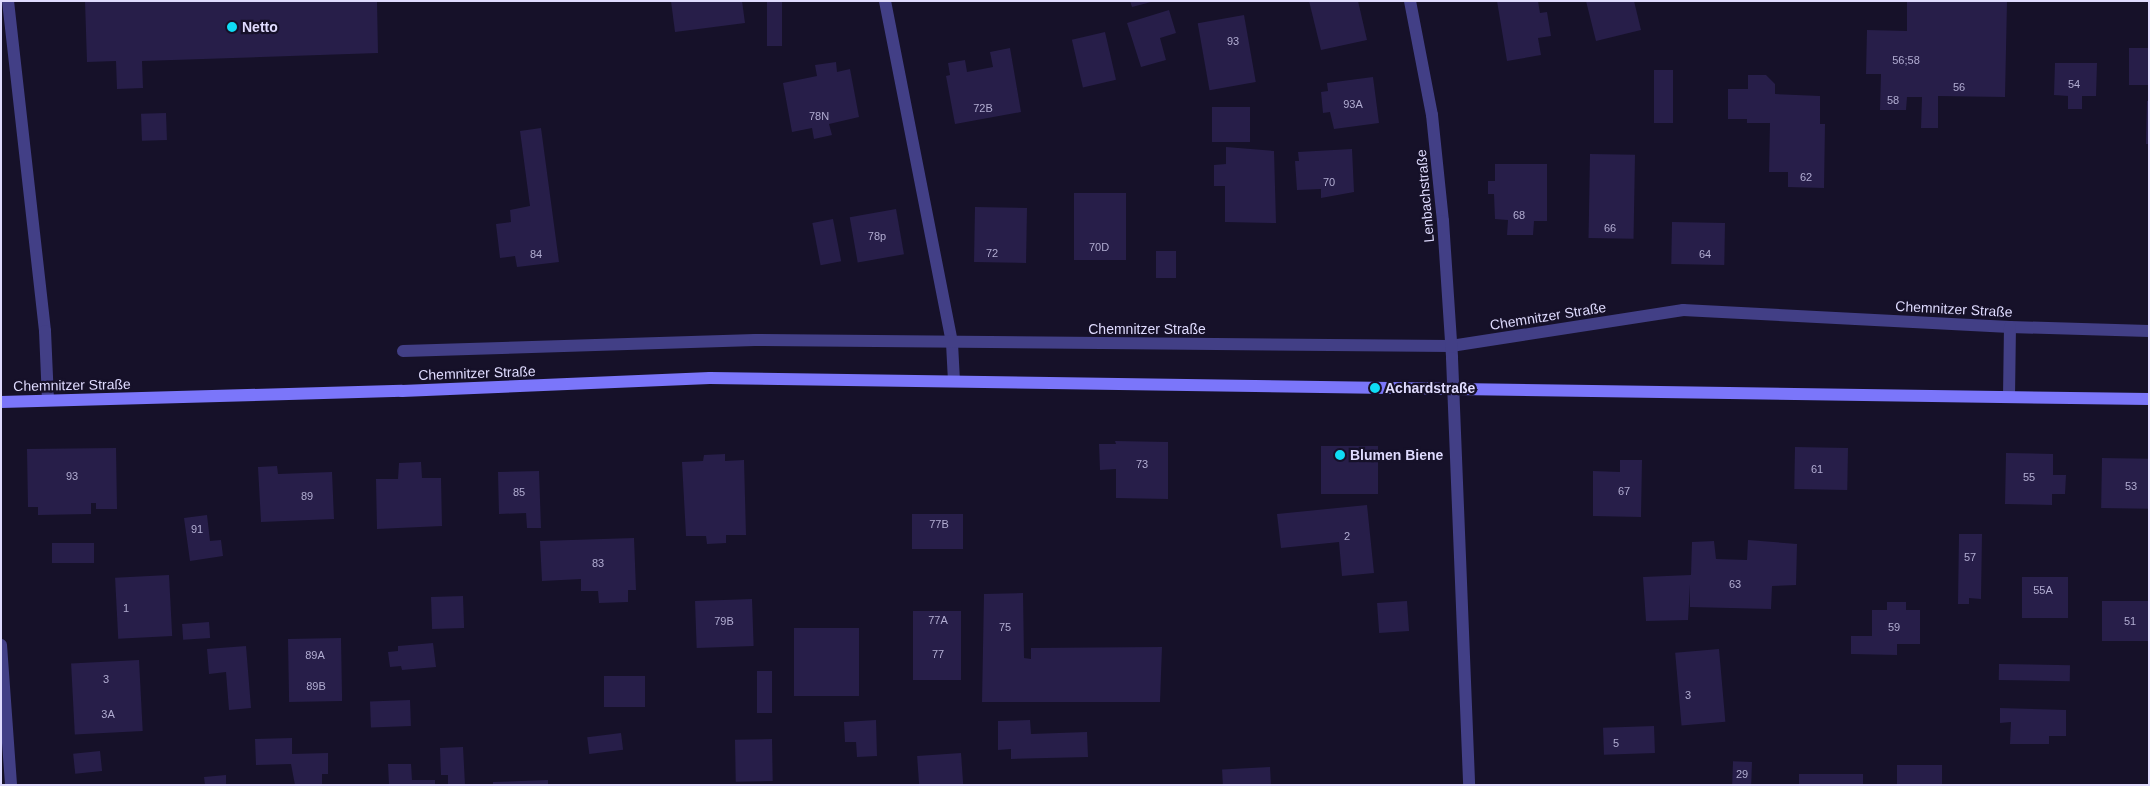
<!DOCTYPE html>
<html>
<head>
<meta charset="utf-8">
<style>
	body { margin:0 }
	#map { position:relative; width:2150px; height:786px; overflow:hidden; background:#161129; font-family:Helvetica,sans-serif }
	div>[style] { position:absolute }
	.building>* { inset:0; background:#271e49; transform-origin:0 0 }
	.lane>* { height:12px; margin:-6px; padding:0 6px; transform-origin:6px; border-radius:6px; background:#423f86 }
	.street>* { height:12px; margin:-6px; padding:0 6px; transform-origin:6px; border-radius:6px; background:#423f86 }
	.secondary>* { height:12px; margin:-6px; padding:0 6px; transform-origin:6px; border-radius:6px; background:#7b76fa }
	.dots>* { width:14px; height:14px; translate:-50% -50%; box-sizing:border-box; border:2px solid #161129; border-radius:50% }
	span { translate:-50% -50%; white-space:nowrap; text-align:center; line-height:1.15; -webkit-text-stroke:4.5px #161129; paint-order:stroke }
	.number-label { font-size:11px; color:#b1acd1 }
	.number-label span { -webkit-text-stroke-width:0 }
	.poi-label { font-size:14px; color:#dfdbfe; font-weight:700 }
	.left { translate:0 -50%; text-align:left }
	.street-label { font-size:14px; color:#dfdbfe }
	.frame { position:absolute; inset:0; border:2px solid #dfdbfe; pointer-events:none }
</style>
</head>
<body>
<div id="map">
	<div class="building">
		<div style="clip-path:polygon(85px 1px,377px 1px,378px 53px,142px 61px,143px 88px,117px 89px,116px 61px,87px 62px)"></div>
		<div style="clip-path:polygon(671px 1px,742px 1px,745px 23px,675px 32px)"></div>
		<div style="left:767px;top:1px;width:15px;height:45px"></div>
		<div style="clip-path:polygon(1130px 1px,1151px 1px,1151px 2px,1132px 7px)"></div>
		<div style="clip-path:polygon(1309px 1px,1358px 1px,1367px 40px,1321px 50px)"></div>
		<div style="clip-path:polygon(1497px 1px,1538px 1px,1540px 13px,1547px 12px,1551px 36px,1538px 38px,1541px 55px,1507px 61px)"></div>
		<div style="clip-path:polygon(1586px 1px,1634px 1px,1641px 30px,1596px 41px)"></div>
		<div style="clip-path:polygon(1907px 1px,2007px 1px,2005px 97px,1938px 96px,1938px 128px,1921px 128px,1922px 97px,1907px 97px,1906px 110px,1880px 110px,1881px 74px,1866px 74px,1867px 30px,1907px 31px)"></div>
		<div style="clip-path:polygon(1169px 10px,1176px 33px,1160px 38px,1166px 60px,1141px 67px,1127px 23px)"></div>
		<div style="left:1244px;top:15px;width:68px;height:47px;rotate:80deg"></div>
		<div style="left:1105px;top:32px;width:49px;height:34px;rotate:77deg"></div>
		<div style="clip-path:polygon(1010px 48px,1021px 112px,955px 124px,946px 76px,950px 75px,948px 63px,965px 60px,967px 72px,993px 67px,990px 52px)"></div>
		<div style="left:2129px;top:48px;width:20px;height:37px"></div>
		<div style="clip-path:polygon(836px 62px,837px 72px,850px 69px,859px 117px,829px 124px,832px 135px,814px 139px,812px 128px,792px 132px,783px 83px,817px 76px,815px 65px)"></div>
		<div style="clip-path:polygon(2055px 63px,2097px 63px,2096px 96px,2082px 96px,2082px 109px,2068px 109px,2068px 96px,2054px 95px)"></div>
		<div style="left:1654px;top:70px;width:19px;height:53px"></div>
		<div style="clip-path:polygon(1748px 75px,1766px 75px,1775px 84px,1775px 94px,1820px 96px,1820px 124px,1825px 124px,1824px 188px,1788px 187px,1788px 172px,1769px 172px,1770px 123px,1747px 123px,1747px 119px,1728px 119px,1728px 89px,1748px 89px)"></div>
		<div style="clip-path:polygon(1373px 77px,1379px 123px,1334px 129px,1330px 112px,1323px 113px,1321px 92px,1328px 91px,1327px 83px)"></div>
		<div style="clip-path:polygon(2147px 101px,2149px 101px,2149px 144px,2146px 144px)"></div>
		<div style="left:1250px;top:107px;width:35px;height:38px;rotate:90deg"></div>
		<div style="left:166px;top:113px;width:27px;height:25px;rotate:88deg"></div>
		<div style="clip-path:polygon(541px 128px,559px 262px,517px 267px,515px 256px,500px 258px,496px 224px,511px 222px,510px 210px,530px 206px,520px 131px)"></div>
		<div style="clip-path:polygon(1226px 147px,1274px 151px,1276px 223px,1225px 222px,1225px 186px,1214px 186px,1214px 165px,1226px 164px)"></div>
		<div style="clip-path:polygon(1352px 149px,1354px 192px,1321px 198px,1321px 189px,1297px 190px,1295px 161px,1299px 161px,1298px 152px)"></div>
		<div style="left:1590px;top:154px;width:45px;height:84px;rotate:1deg"></div>
		<div style="clip-path:polygon(1495px 164px,1547px 164px,1547px 221px,1534px 221px,1533px 235px,1507px 235px,1508px 220px,1495px 219px,1494px 194px,1488px 194px,1488px 181px,1495px 181px)"></div>
		<div style="left:1074px;top:193px;width:52px;height:67px"></div>
		<div style="left:975px;top:207px;width:52px;height:55px;rotate:1deg"></div>
		<div style="left:896px;top:209px;width:46px;height:47px;rotate:80deg"></div>
		<div style="left:833px;top:219px;width:43px;height:21px;rotate:79deg"></div>
		<div style="left:1672px;top:222px;width:53px;height:42px;rotate:1deg"></div>
		<div style="left:1156px;top:251px;width:20px;height:27px"></div>
		<div style="clip-path:polygon(1115px 441px,1168px 442px,1168px 499px,1116px 498px,1116px 469px,1100px 470px,1099px 444px,1116px 444px)"></div>
		<div style="left:1378px;top:446px;width:48px;height:57px;rotate:90deg"></div>
		<div style="left:1795px;top:447px;width:53px;height:42px;rotate:1deg"></div>
		<div style="clip-path:polygon(116px 448px,117px 509px,96px 509px,96px 503px,91px 503px,91px 514px,38px 515px,38px 507px,28px 507px,27px 449px)"></div>
		<div style="clip-path:polygon(2006px 453px,2053px 454px,2053px 475px,2066px 475px,2065px 494px,2052px 494px,2052px 505px,2005px 504px)"></div>
		<div style="clip-path:polygon(725px 454px,725px 461px,744px 460px,746px 535px,726px 535px,726px 543px,707px 544px,706px 536px,686px 536px,682px 462px,703px 461px,704px 455px)"></div>
		<div style="left:2102px;top:458px;width:47px;height:50px;rotate:1deg"></div>
		<div style="clip-path:polygon(1620px 460px,1642px 460px,1641px 517px,1593px 516px,1593px 471px,1620px 472px)"></div>
		<div style="clip-path:polygon(421px 462px,422px 478px,441px 478px,442px 526px,377px 529px,376px 479px,398px 479px,399px 463px)"></div>
		<div style="clip-path:polygon(277px 466px,278px 474px,332px 472px,334px 519px,261px 522px,258px 467px)"></div>
		<div style="clip-path:polygon(539px 471px,541px 528px,527px 528px,526px 513px,499px 514px,498px 472px)"></div>
		<div style="clip-path:polygon(1367px 505px,1374px 573px,1342px 576px,1339px 542px,1281px 548px,1277px 514px)"></div>
		<div style="left:912px;top:514px;width:51px;height:35px"></div>
		<div style="clip-path:polygon(207px 515px,210px 541px,221px 540px,223px 556px,190px 561px,184px 518px)"></div>
		<div style="clip-path:polygon(1959px 534px,1982px 534px,1981px 599px,1969px 598px,1969px 604px,1958px 604px)"></div>
		<div style="clip-path:polygon(634px 538px,636px 590px,628px 590px,628px 602px,599px 603px,598px 591px,581px 591px,581px 579px,542px 581px,540px 541px)"></div>
		<div style="clip-path:polygon(1748px 540px,1797px 544px,1796px 585px,1772px 586px,1771px 609px,1690px 607px,1690px 585px,1688px 620px,1646px 621px,1643px 577px,1691px 575px,1692px 542px,1714px 541px,1716px 559px,1747px 560px)"></div>
		<div style="left:94px;top:543px;width:20px;height:42px;rotate:90deg"></div>
		<div style="left:169px;top:575px;width:61px;height:54px;rotate:87deg"></div>
		<div style="left:2022px;top:577px;width:46px;height:41px"></div>
		<div style="clip-path:polygon(1023px 593px,1024px 658px,1031px 659px,1031px 648px,1162px 647px,1160px 702px,982px 702px,984px 594px)"></div>
		<div style="left:463px;top:596px;width:32px;height:32px;rotate:88deg"></div>
		<div style="left:752px;top:599px;width:47px;height:57px;rotate:88deg"></div>
		<div style="left:1407px;top:601px;width:30px;height:30px;rotate:86deg"></div>
		<div style="left:2102px;top:601px;width:47px;height:40px"></div>
		<div style="clip-path:polygon(1887px 602px,1906px 602px,1906px 610px,1920px 610px,1920px 644px,1897px 644px,1897px 655px,1851px 654px,1851px 636px,1872px 636px,1872px 610px,1887px 610px)"></div>
		<div style="left:913px;top:611px;width:48px;height:69px"></div>
		<div style="left:209px;top:622px;width:16px;height:27px;rotate:86deg"></div>
		<div style="left:859px;top:628px;width:68px;height:65px;rotate:90deg"></div>
		<div style="left:341px;top:638px;width:63px;height:53px;rotate:89deg"></div>
		<div style="clip-path:polygon(433px 643px,436px 667px,402px 670px,401px 666px,390px 667px,388px 652px,398px 651px,398px 646px)"></div>
		<div style="clip-path:polygon(246px 646px,251px 708px,229px 710px,226px 672px,209px 674px,207px 649px)"></div>
		<div style="left:1719px;top:649px;width:73px;height:44px;rotate:85deg"></div>
		<div style="left:139px;top:660px;width:71px;height:68px;rotate:87deg"></div>
		<div style="left:1999px;top:664px;width:71px;height:16px;rotate:1deg"></div>
		<div style="left:757px;top:671px;width:15px;height:42px"></div>
		<div style="left:645px;top:676px;width:31px;height:41px;rotate:90deg"></div>
		<div style="left:410px;top:700px;width:26px;height:40px;rotate:88deg"></div>
		<div style="clip-path:polygon(2000px 708px,2066px 710px,2066px 736px,2049px 736px,2049px 744px,2010px 744px,2011px 722px,2000px 723px)"></div>
		<div style="clip-path:polygon(876px 720px,877px 756px,857px 757px,856px 742px,845px 742px,844px 722px)"></div>
		<div style="clip-path:polygon(1030px 720px,1031px 734px,1087px 732px,1088px 757px,1011px 759px,1011px 749px,998px 750px,998px 721px)"></div>
		<div style="left:1654px;top:726px;width:27px;height:51px;rotate:88deg"></div>
		<div style="left:621px;top:733px;width:17px;height:34px;rotate:83deg"></div>
		<div style="clip-path:polygon(292px 738px,292px 754px,328px 753px,328px 774px,322px 774px,322px 785px,295px 785px,291px 764px,256px 765px,255px 739px)"></div>
		<div style="left:772px;top:739px;width:42px;height:37px;rotate:89deg"></div>
		<div style="clip-path:polygon(463px 747px,465px 785px,448px 785px,448px 775px,441px 775px,440px 748px)"></div>
		<div style="left:100px;top:751px;width:20px;height:27px;rotate:84deg"></div>
		<div style="left:961px;top:753px;width:32px;height:44px;rotate:86deg"></div>
		<div style="left:1752px;top:762px;width:23px;height:19px;rotate:92deg"></div>
		<div style="clip-path:polygon(388px 764px,411px 764px,412px 780px,435px 780px,435px 785px,389px 785px)"></div>
		<div style="left:1897px;top:765px;width:45px;height:20px"></div>
		<div style="left:1270px;top:767px;width:18px;height:48px;rotate:87deg"></div>
		<div style="left:1799px;top:774px;width:64px;height:11px"></div>
		<div style="clip-path:polygon(226px 775px,226px 785px,205px 785px,204px 777px)"></div>
		<div style="clip-path:polygon(548px 780px,548px 785px,493px 785px,493px 782px)"></div>
	</div>
	<div class="lane">
		<div style="left:885px;top:1px;width:349px;rotate:78.9deg"></div>
		<div style="left:952px;top:343px;width:37px;rotate:87deg"></div>
		<div style="left:403px;top:351px;width:352px;rotate:-1.8deg"></div>
		<div style="left:755px;top:340px;width:696px;rotate:0.49deg"></div>
		<div style="left:1451px;top:346px;width:235px;rotate:-8.8deg"></div>
		<div style="left:1683px;top:310px;width:327px;rotate:3deg"></div>
		<div style="left:2010px;top:327px;width:139px;rotate:1.6deg"></div>
		<div style="left:2009px;top:397px;width:70px;rotate:-89.2deg"></div>
	</div>
	<div class="street">
		<div style="left:8px;top:1px;width:332px;rotate:83.6deg"></div>
		<div style="left:45px;top:331px;width:69px;rotate:87.5deg"></div>
		<div style="left:1410px;top:1px;width:116px;rotate:79.1deg"></div>
		<div style="left:1432px;top:115px;width:107px;rotate:84.1deg"></div>
		<div style="left:1443px;top:221px;width:137px;rotate:86.2deg"></div>
		<div style="left:1452px;top:358px;width:427px;rotate:87.7deg"></div>
		<div style="left:1px;top:645px;width:140px;rotate:85.9deg"></div>
	</div>
	<div class="secondary">
		<div style="left:1px;top:402px;width:401px;rotate:-1.6deg"></div>
		<div style="left:402px;top:391px;width:308px;rotate:-2.4deg"></div>
		<div style="left:710px;top:378px;width:1439px;rotate:0.84deg"></div>
	</div>
	<div class="dots">
		<div style="left:232px;top:27px;background:#0fdcf5"></div>
		<div style="left:1375px;top:388px;background:#0fdcf5"></div>
		<div style="left:1340px;top:455px;background:#0fdcf5"></div>
	</div>
	<div class="number-label">
		<span style="left:1233px;top:41px">93</span>
		<span style="left:1906px;top:60px">56;58</span>
		<span style="left:2074px;top:84px">54</span>
		<span style="left:1959px;top:87px">56</span>
		<span style="left:1893px;top:100px">58</span>
		<span style="left:1353px;top:104px">93A</span>
		<span style="left:983px;top:108px">72B</span>
		<span style="left:819px;top:116px">78N</span>
		<span style="left:1806px;top:177px">62</span>
		<span style="left:1329px;top:182px">70</span>
		<span style="left:1519px;top:215px">68</span>
		<span style="left:1610px;top:228px">66</span>
		<span style="left:877px;top:236px">78p</span>
		<span style="left:1099px;top:247px">70D</span>
		<span style="left:992px;top:253px">72</span>
		<span style="left:536px;top:254px">84</span>
		<span style="left:1705px;top:254px">64</span>
		<span style="left:1142px;top:464px">73</span>
		<span style="left:1817px;top:469px">61</span>
		<span style="left:72px;top:476px">93</span>
		<span style="left:2029px;top:477px">55</span>
		<span style="left:2131px;top:486px">53</span>
		<span style="left:1624px;top:491px">67</span>
		<span style="left:519px;top:492px">85</span>
		<span style="left:307px;top:496px">89</span>
		<span style="left:939px;top:524px">77B</span>
		<span style="left:197px;top:529px">91</span>
		<span style="left:1347px;top:536px">2</span>
		<span style="left:1970px;top:557px">57</span>
		<span style="left:598px;top:563px">83</span>
		<span style="left:1735px;top:584px">63</span>
		<span style="left:2043px;top:590px">55A</span>
		<span style="left:126px;top:608px">1</span>
		<span style="left:938px;top:620px">77A</span>
		<span style="left:724px;top:621px">79B</span>
		<span style="left:2130px;top:621px">51</span>
		<span style="left:1005px;top:627px">75</span>
		<span style="left:1894px;top:627px">59</span>
		<span style="left:938px;top:654px">77</span>
		<span style="left:315px;top:655px">89A</span>
		<span style="left:106px;top:679px">3</span>
		<span style="left:316px;top:686px">89B</span>
		<span style="left:1688px;top:695px">3</span>
		<span style="left:108px;top:714px">3A</span>
		<span style="left:1616px;top:743px">5</span>
		<span style="left:1742px;top:774px">29</span>
	</div>
	<div class="poi-label">
		<span class="left" style="left:242px;top:27px">Netto</span>
		<span class="left" style="left:1385px;top:388px">Achardstraße</span>
		<span class="left" style="left:1350px;top:455px">Blumen Biene</span>
	</div>
	<div class="street-label">
		<span style="left:1425px;top:196px;rotate:-95deg">Lenbachstraße</span>
		<span style="left:1954px;top:309px;rotate:3deg">Chemnitzer Straße</span>
		<span style="left:1548px;top:316px;rotate:-9deg">Chemnitzer Straße</span>
		<span style="left:1147px;top:329px">Chemnitzer Straße</span>
		<span style="left:477px;top:373px;rotate:-2deg">Chemnitzer Straße</span>
		<span style="left:72px;top:385px;rotate:-1deg">Chemnitzer Straße</span>
	</div>
	<div class="frame"></div>
</div>
</body>
</html>
